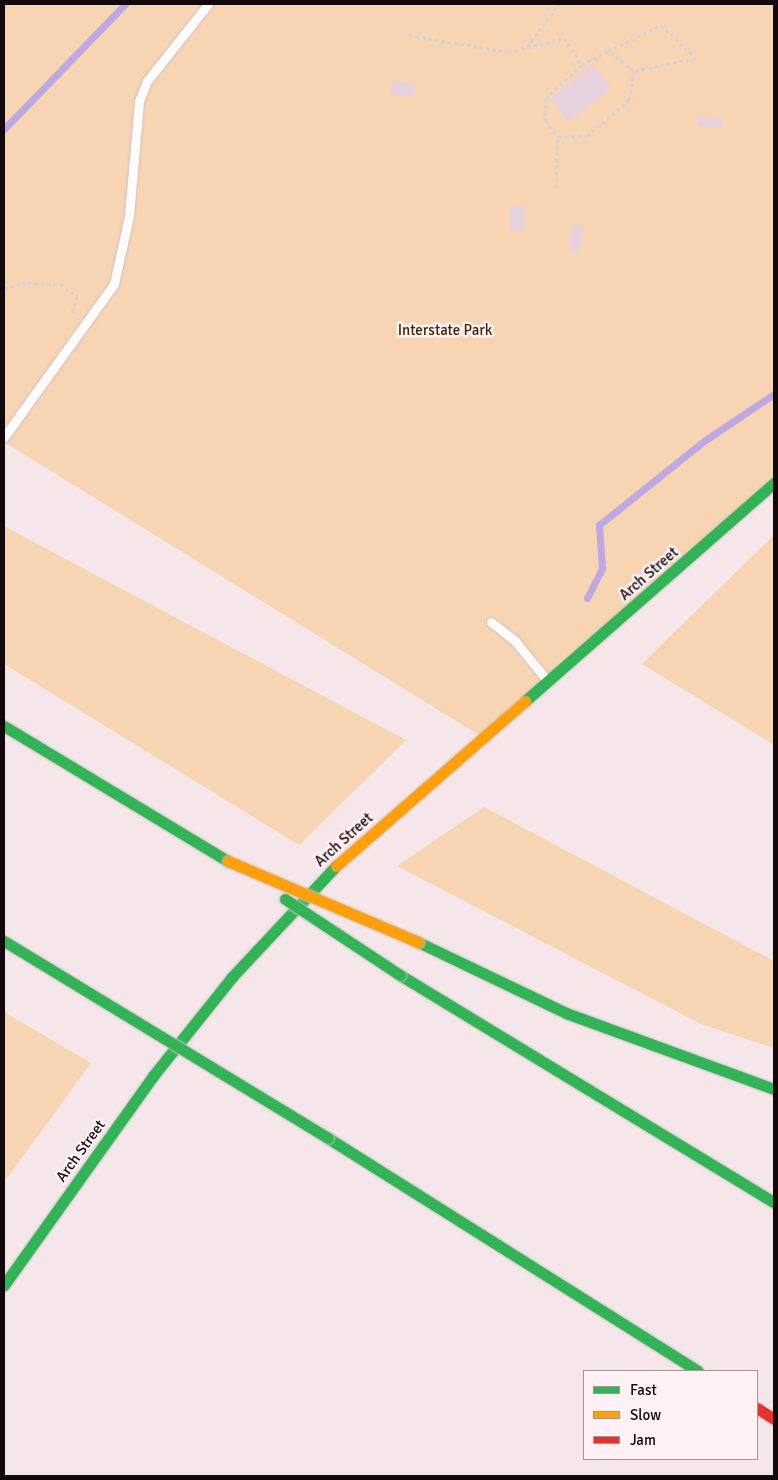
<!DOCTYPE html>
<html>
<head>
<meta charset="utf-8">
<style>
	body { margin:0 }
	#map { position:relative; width:778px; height:1480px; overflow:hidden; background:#f5e6e9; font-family:Signika,sans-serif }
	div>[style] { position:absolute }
	.green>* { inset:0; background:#f7d4b2 }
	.stream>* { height:7px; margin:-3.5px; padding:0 3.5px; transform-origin:3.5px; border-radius:3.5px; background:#bea8e4 }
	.building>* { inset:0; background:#e6d1df; transform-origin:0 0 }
	.path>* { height:3px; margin-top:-1.5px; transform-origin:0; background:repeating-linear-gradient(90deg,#d6d2d3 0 4px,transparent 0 6.5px) }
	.roads { filter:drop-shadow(0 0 1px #cec2c5) drop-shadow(0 0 1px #cec2c5) }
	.lane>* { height:9px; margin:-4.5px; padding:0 4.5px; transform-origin:4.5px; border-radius:4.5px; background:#fefbfc }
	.fast>* { height:11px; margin:-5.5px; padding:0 5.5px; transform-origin:5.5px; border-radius:5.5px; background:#30b455 }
	.slow>* { height:11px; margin:-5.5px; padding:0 5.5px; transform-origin:5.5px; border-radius:5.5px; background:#ff9f0a }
	.jam>* { height:11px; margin:-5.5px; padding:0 5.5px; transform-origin:5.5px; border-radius:5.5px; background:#e5322d }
	.bridges { filter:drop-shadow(0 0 1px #cec2c5) drop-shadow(0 0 1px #cec2c5) }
	.fast-bridge>* { height:11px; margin:-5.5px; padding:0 5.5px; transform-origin:5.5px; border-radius:5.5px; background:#30b455 }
	.slow-bridge>* { height:11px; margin:-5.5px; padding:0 5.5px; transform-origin:5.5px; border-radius:5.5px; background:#ff9f0a }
	span { translate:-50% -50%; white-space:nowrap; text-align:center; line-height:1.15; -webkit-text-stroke:5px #fff1f4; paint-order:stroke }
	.park-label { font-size:15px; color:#3f2702 }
	.street-label { font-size:15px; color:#13080b }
	.frame { position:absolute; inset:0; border:5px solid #13080b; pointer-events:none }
	.legend { position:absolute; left:583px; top:1370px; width:175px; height:90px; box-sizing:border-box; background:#fff1f4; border:1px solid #a19497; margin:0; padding:6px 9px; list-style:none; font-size:15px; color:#13080b }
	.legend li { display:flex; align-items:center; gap:10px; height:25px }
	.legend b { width:25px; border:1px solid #a19497 }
</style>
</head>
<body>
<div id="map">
	<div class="green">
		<div style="clip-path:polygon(4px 4px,774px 4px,774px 484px,482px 737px,4px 442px)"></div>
		<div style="clip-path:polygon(4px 526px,9px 529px,406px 740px,299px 845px,4px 664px)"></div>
		<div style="clip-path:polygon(774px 535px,774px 745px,642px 664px)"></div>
		<div style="clip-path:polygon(484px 807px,774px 961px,774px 1048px,701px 1024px,397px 866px)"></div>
		<div style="clip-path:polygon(4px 1012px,91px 1063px,4px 1182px)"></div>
	</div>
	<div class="stream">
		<div style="left:4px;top:129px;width:174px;rotate:-45.9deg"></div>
		<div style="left:587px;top:598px;width:34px;rotate:-63deg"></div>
		<div style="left:602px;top:568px;width:43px;rotate:-94deg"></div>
		<div style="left:599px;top:525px;width:134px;rotate:-38.7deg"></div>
		<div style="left:704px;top:441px;width:84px;rotate:-33.9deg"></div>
	</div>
	<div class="building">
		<div style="left:593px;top:65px;width:29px;height:54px;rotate:52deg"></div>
		<div style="left:392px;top:81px;width:24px;height:13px;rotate:7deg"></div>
		<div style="left:698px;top:116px;width:25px;height:10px;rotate:5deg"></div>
		<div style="left:511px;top:206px;width:14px;height:25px;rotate:4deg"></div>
		<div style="left:572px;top:224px;width:12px;height:26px;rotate:9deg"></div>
	</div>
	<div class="path">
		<div style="left:409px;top:35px;width:100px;rotate:9.7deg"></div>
		<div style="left:508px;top:52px;width:58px;rotate:-14deg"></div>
		<div style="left:564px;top:38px;width:32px;rotate:56deg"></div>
		<div style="left:527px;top:47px;width:54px;rotate:-53.3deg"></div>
		<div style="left:608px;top:51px;width:59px;rotate:-26.1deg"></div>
		<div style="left:661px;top:25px;width:48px;rotate:43.3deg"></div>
		<div style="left:696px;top:58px;width:63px;rotate:168.2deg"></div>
		<div style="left:556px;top:188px;width:51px;rotate:-87.8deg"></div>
		<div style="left:558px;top:137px;width:29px;rotate:-2deg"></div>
		<div style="left:587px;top:136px;width:55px;rotate:-40.6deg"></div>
		<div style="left:629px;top:100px;width:29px;rotate:-80deg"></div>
		<div style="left:634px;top:71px;width:33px;rotate:-142deg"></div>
		<div style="left:608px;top:51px;width:30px;rotate:152deg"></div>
		<div style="left:582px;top:65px;width:49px;rotate:137.5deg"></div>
		<div style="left:546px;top:98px;width:22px;rotate:93deg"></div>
		<div style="left:545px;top:120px;width:21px;rotate:53deg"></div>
		<div style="left:4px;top:289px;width:18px;rotate:-19deg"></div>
		<div style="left:21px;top:283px;width:39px;rotate:1deg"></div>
		<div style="left:60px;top:284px;width:21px;rotate:35deg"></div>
		<div style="left:77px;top:296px;width:18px;rotate:106deg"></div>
	</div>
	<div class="roads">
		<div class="lane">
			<div style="left:4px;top:437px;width:188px;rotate:-54.3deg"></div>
			<div style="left:114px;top:284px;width:70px;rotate:-77.6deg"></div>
			<div style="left:129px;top:216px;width:115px;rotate:-85deg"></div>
			<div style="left:139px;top:101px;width:22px;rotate:-68deg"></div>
			<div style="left:147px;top:81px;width:98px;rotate:-51.6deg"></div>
			<div style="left:491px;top:622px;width:31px;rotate:38deg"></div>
			<div style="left:515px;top:641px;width:49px;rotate:50.8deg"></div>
		</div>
		<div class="fast">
			<div style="left:525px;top:701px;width:331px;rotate:-41.2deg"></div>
			<div style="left:4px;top:726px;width:262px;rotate:31.1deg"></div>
			<div style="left:418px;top:942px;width:164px;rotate:25.6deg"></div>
			<div style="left:566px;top:1013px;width:221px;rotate:20.1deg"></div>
			<div style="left:400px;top:975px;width:437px;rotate:31.3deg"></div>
			<div style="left:328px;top:1138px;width:437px;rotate:32.2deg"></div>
			<div style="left:4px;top:1285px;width:257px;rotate:-54.5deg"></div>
			<div style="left:153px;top:1076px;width:127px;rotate:-51.4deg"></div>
			<div style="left:232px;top:977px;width:152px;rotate:-46.9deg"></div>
		</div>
		<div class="slow">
			<div style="left:336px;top:866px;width:251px;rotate:-41.1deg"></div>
		</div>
		<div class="jam">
			<div style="left:757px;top:1408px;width:20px;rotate:33deg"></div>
		</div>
	</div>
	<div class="bridges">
		<div class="fast-bridge">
			<div style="left:285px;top:899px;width:138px;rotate:33.5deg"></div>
			<div style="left:4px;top:941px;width:379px;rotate:31.3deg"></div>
		</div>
		<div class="slow-bridge">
			<div style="left:228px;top:861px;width:207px;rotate:23.1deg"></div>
		</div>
	</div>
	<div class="park-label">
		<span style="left:445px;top:331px">Interstate Park</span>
	</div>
	<div class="street-label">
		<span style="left:649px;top:574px;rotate:-41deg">Arch Street</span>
		<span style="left:344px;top:840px;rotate:-42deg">Arch Street</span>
		<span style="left:81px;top:1151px;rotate:-54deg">Arch Street</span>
	</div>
	<div class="frame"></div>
	<ul class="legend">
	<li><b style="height:6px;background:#30b455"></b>Fast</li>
	<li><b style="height:6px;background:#ff9f0a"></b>Slow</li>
	<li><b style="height:6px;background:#e5322d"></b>Jam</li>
	</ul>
</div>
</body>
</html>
